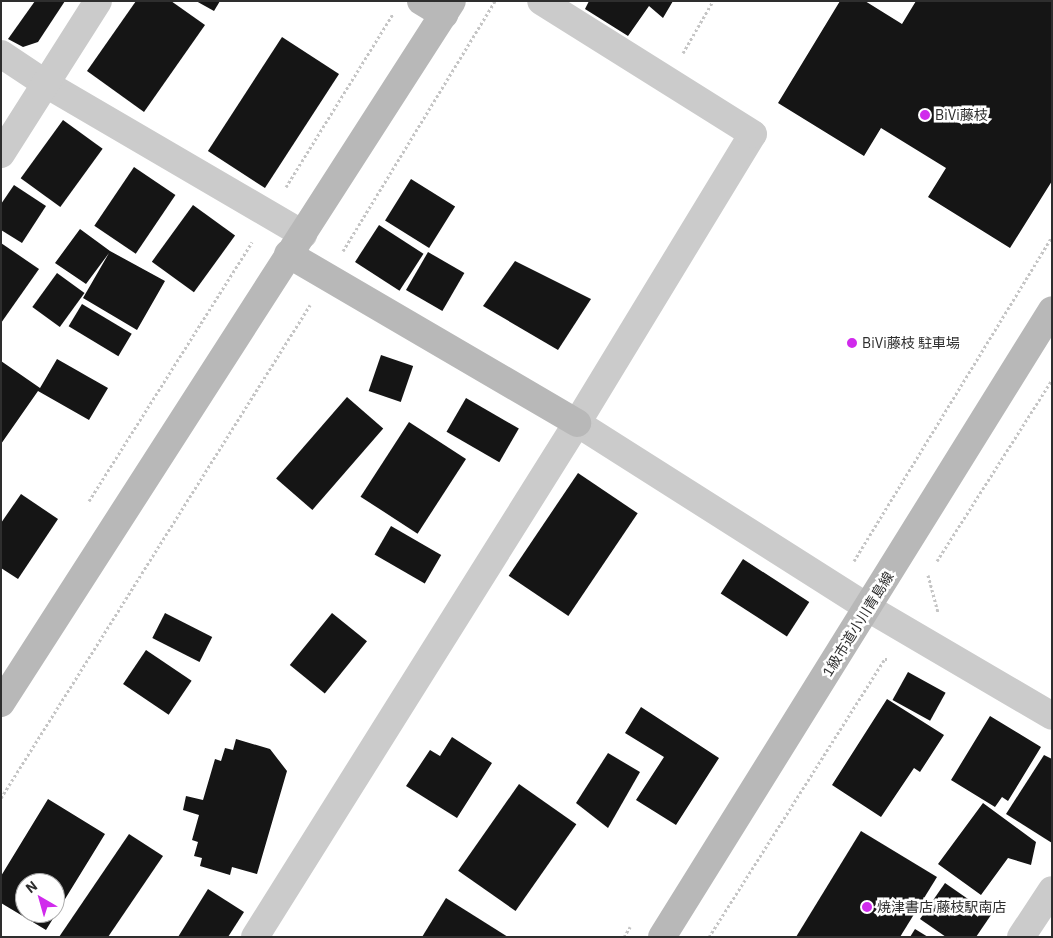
<!DOCTYPE html>
<html>
<head>
<meta charset="utf-8">
<style>
	body { margin:0 }
	#map { position:relative; width:1053px; height:938px; overflow:hidden; background:#fff; font-family:"IBM Plex Sans","Noto Sans JP",sans-serif }
	div>[style] { position:absolute }
	.building>* { inset:0; background:#151515; transform-origin:0 0 }
	.path>* { height:3px; margin-top:-1.5px; transform-origin:0; background:repeating-linear-gradient(90deg,#c5c5c5 0 2.5px,transparent 0 5px) }
	.street>* { height:28px; margin:-14px; padding:0 14px; transform-origin:14px; border-radius:14px; background:#cbcbcb }
	.secondary>* { height:28px; margin:-14px; padding:0 14px; transform-origin:14px; border-radius:14px; background:#b8b8b8 }
	.dots>* { width:14px; height:14px; translate:-50% -50%; box-sizing:border-box; border:2px solid #fff; border-radius:50% }
	span { translate:-50% -50%; white-space:nowrap; text-align:center; line-height:1.15; -webkit-text-stroke:5px #fff; paint-order:stroke }
	.poi-label { font-size:14px; color:#2e2e2e }
	.left { translate:0 -50%; text-align:left }
	.street-label { font-size:14px; color:#2e2e2e }
	.frame { position:absolute; inset:0; border:2px solid #2e2e2e; pointer-events:none }
	.north { position:absolute; left:15px; top:873px; width:50px; height:50px; box-sizing:border-box; background:#fff; border:1px solid #ababab; border-radius:50%; rotate:322deg; font-size:14px; font-weight:700; line-height:20px; text-align:center; color:#2e2e2e }
	.north::after { content:''; display:block; margin:auto; width:18px; height:22px; background:#d02aec; clip-path:polygon(50% 0,100% 100%,50% 72%,0 100%) }
</style>
</head>
<body>
<div id="map">
	<div class="building">
		<div style="clip-path:polygon(35px 1px,65px 1px,38px 42px,23px 47px,8px 39px)"></div>
		<div style="clip-path:polygon(136px 1px,171px 1px,205px 25px,144px 112px,87px 71px)"></div>
		<div style="clip-path:polygon(196px 1px,220px 1px,214px 11px)"></div>
		<div style="clip-path:polygon(589px 1px,673px 1px,663px 18px,649px 6px,628px 36px,585px 9px)"></div>
		<div style="clip-path:polygon(840px 1px,865px 1px,902px 24px,916px 1px,1052px 1px,1052px 181px,1010px 248px,928px 197px,946px 168px,881px 128px,864px 156px,778px 103px)"></div>
		<div style="left:282px;top:37px;width:68px;height:136px;rotate:33deg"></div>
		<div style="left:63px;top:120px;width:49px;height:72px;rotate:36deg"></div>
		<div style="left:134px;top:167px;width:50px;height:71px;rotate:34deg"></div>
		<div style="left:411px;top:179px;width:52px;height:49px;rotate:32deg"></div>
		<div style="clip-path:polygon(14px 185px,46px 206px,22px 243px,1px 230px,1px 204px)"></div>
		<div style="left:193px;top:205px;width:52px;height:70px;rotate:36deg"></div>
		<div style="left:379px;top:225px;width:53px;height:44px;rotate:33deg"></div>
		<div style="clip-path:polygon(80px 229px,110px 251px,165px 281px,137px 330px,83px 298px,109px 253px,86px 284px,55px 263px)"></div>
		<div style="clip-path:polygon(1px 243px,39px 269px,1px 323px)"></div>
		<div style="left:428px;top:252px;width:42px;height:44px;rotate:30deg"></div>
		<div style="clip-path:polygon(515px 261px,591px 299px,558px 350px,483px 306px)"></div>
		<div style="left:57px;top:273px;width:34px;height:42px;rotate:36deg"></div>
		<div style="left:82px;top:304px;width:58px;height:26px;rotate:31deg"></div>
		<div style="left:381px;top:355px;width:34px;height:38px;rotate:19deg"></div>
		<div style="clip-path:polygon(57px 359px,108px 388px,89px 420px,38px 391px,1px 444px,1px 361px,40px 388px)"></div>
		<div style="left:347px;top:397px;width:48px;height:108px;rotate:41deg"></div>
		<div style="left:466px;top:398px;width:61px;height:39px;rotate:30deg"></div>
		<div style="left:409px;top:422px;width:68px;height:89px;rotate:33deg"></div>
		<div style="left:578px;top:473px;width:72px;height:124px;rotate:34deg"></div>
		<div style="clip-path:polygon(21px 494px,58px 519px,18px 579px,1px 568px,1px 523px)"></div>
		<div style="left:391px;top:526px;width:58px;height:33px;rotate:30deg"></div>
		<div style="left:743px;top:559px;width:79px;height:41px;rotate:33deg"></div>
		<div style="left:165px;top:613px;width:53px;height:28px;rotate:27deg"></div>
		<div style="left:332px;top:613px;width:45px;height:67px;rotate:39deg"></div>
		<div style="left:146px;top:650px;width:55px;height:41px;rotate:34deg"></div>
		<div style="left:908px;top:672px;width:43px;height:32px;rotate:29deg"></div>
		<div style="clip-path:polygon(887px 699px,944px 735px,920px 772px,914px 768px,881px 817px,832px 785px)"></div>
		<div style="clip-path:polygon(641px 707px,719px 758px,676px 825px,636px 800px,664px 757px,625px 733px)"></div>
		<div style="clip-path:polygon(990px 716px,1041px 747px,1008px 801px,1002px 797px,995px 807px,951px 780px)"></div>
		<div style="clip-path:polygon(452px 737px,492px 763px,457px 818px,406px 786px,430px 750px,440px 756px)"></div>
		<div style="clip-path:polygon(236px 739px,270px 749px,287px 771px,257px 874px,232px 867px,230px 875px,200px 866px,202px 858px,194px 856px,198px 842px,192px 840px,199px 815px,183px 810px,186px 796px,203px 800px,215px 759px,221px 761px,225px 748px,233px 750px)"></div>
		<div style="clip-path:polygon(608px 753px,640px 772px,608px 828px,576px 803px)"></div>
		<div style="clip-path:polygon(1044px 755px,1052px 759px,1052px 843px,1006px 814px)"></div>
		<div style="left:519px;top:784px;width:70px;height:106px;rotate:35deg"></div>
		<div style="clip-path:polygon(evenodd,48px 799px,105px 834px,46px 930px,1px 903px,1px 876px,48px 799px,25px 883px,55px 883px,55px 913px,25px 913px,25px 883px)"></div>
		<div style="clip-path:polygon(983px 803px,1036px 842px,1031px 865px,1008px 858px,981px 895px,938px 864px)"></div>
		<div style="clip-path:polygon(861px 831px,937px 877px,900px 937px,796px 937px)"></div>
		<div style="clip-path:polygon(129px 834px,163px 856px,108px 937px,59px 937px)"></div>
		<div style="clip-path:polygon(945px 883px,991px 915px,976px 937px,946px 937px,920px 919px)"></div>
		<div style="clip-path:polygon(208px 889px,244px 912px,228px 937px,178px 937px)"></div>
		<div style="clip-path:polygon(446px 898px,508px 937px,422px 937px)"></div>
		<div style="clip-path:polygon(915px 929px,928px 937px,910px 937px)"></div>
	</div>
	<div class="path">
		<div style="left:683px;top:53px;width:60px;rotate:-60deg"></div>
		<div style="left:286px;top:187px;width:203px;rotate:-58.3deg"></div>
		<div style="left:343px;top:251px;width:293px;rotate:-58.7deg"></div>
		<div style="left:89px;top:501px;width:306px;rotate:-57.8deg"></div>
		<div style="left:854px;top:561px;width:381px;rotate:-58.6deg"></div>
		<div style="left:937px;top:561px;width:214px;rotate:-57.6deg"></div>
		<div style="left:928px;top:575px;width:38px;rotate:75deg"></div>
		<div style="left:1px;top:798px;width:582px;rotate:-57.92deg"></div>
		<div style="left:624px;top:937px;width:12px;rotate:-59deg"></div>
		<div style="left:709px;top:937px;width:329px;rotate:-57.7deg"></div>
		<div style="left:885px;top:659px;width:3px"></div>
	</div>
	<div class="street">
		<div style="left:1px;top:54px;width:54px;rotate:33.7deg"></div>
		<div style="left:46px;top:84px;width:298px;rotate:30.3deg"></div>
		<div style="left:1px;top:154px;width:181px;rotate:-57.6deg"></div>
		<div style="left:577px;top:423px;width:345px;rotate:32.4deg"></div>
		<div style="left:868px;top:608px;width:213px;rotate:30.4deg"></div>
		<div style="left:255px;top:937px;width:607px;rotate:-57.93deg"></div>
		<div style="left:577px;top:423px;width:338px;rotate:-58.7deg"></div>
		<div style="left:753px;top:134px;width:250px;rotate:-147.9deg"></div>
		<div style="left:1021px;top:937px;width:56px;rotate:-56.6deg"></div>
	</div>
	<div class="secondary">
		<div style="left:421px;top:1px;width:27px;rotate:31deg"></div>
		<div style="left:288px;top:254px;width:335px;rotate:30.3deg"></div>
		<div style="left:1px;top:703px;width:834px;rotate:-57.28deg"></div>
		<div style="left:662px;top:937px;width:738px;rotate:-58.12deg"></div>
	</div>
	<div class="dots">
		<div style="left:925px;top:115px;background:#d02aec"></div>
		<div style="left:852px;top:343px;background:#d02aec"></div>
		<div style="left:867px;top:907px;background:#d02aec"></div>
	</div>
	<div class="poi-label">
		<span class="left" style="left:935px;top:115px">BiVi藤枝</span>
		<span class="left" style="left:862px;top:343px">BiVi藤枝 駐車場</span>
		<span class="left" style="left:877px;top:907px">焼津書店 藤枝駅南店</span>
	</div>
	<div class="street-label">
		<span style="left:858px;top:624px;rotate:-58deg">1級市道小川青島線</span>
	</div>
	<div class="frame"></div>
	<div class="north">N</div>
</div>
</body>
</html>
